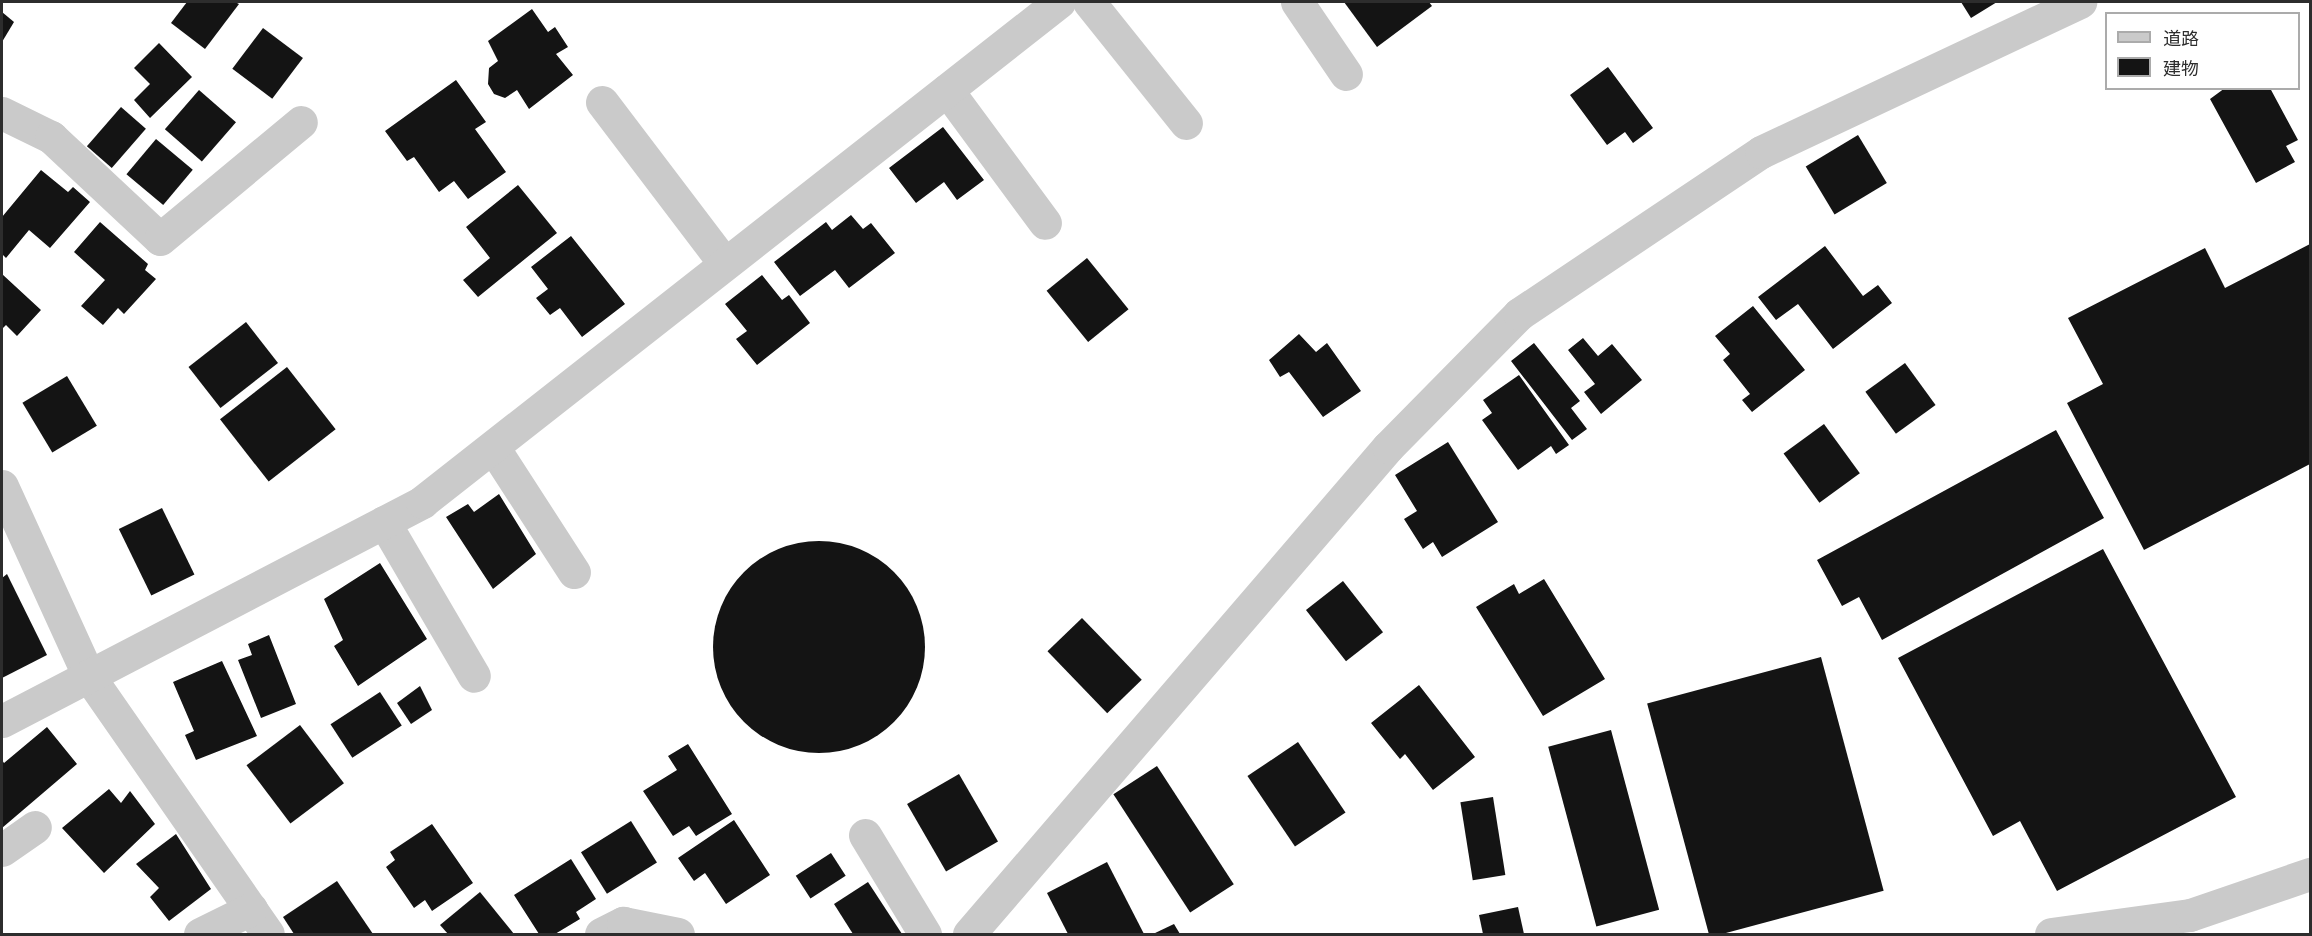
<!DOCTYPE html>
<html>
<head>
<meta charset="utf-8">
<style>
	body { margin:0 }
	#map { position:relative; width:2312px; height:936px; overflow:hidden; background:#fff; font-family:"Golos Text","Noto Sans JP",sans-serif }
	div>[style] { position:absolute }
	.building>* { inset:0; background:#141414; transform-origin:0 0 }
	.round { border-radius:50% }
	.minor>* { height:33px; margin:-16.5px; padding:0 16.5px; transform-origin:16.5px; border-radius:16.5px; background:#cacaca }
	span { translate:-50% -50%; white-space:nowrap; text-align:center; line-height:1.15; -webkit-text-stroke:6px #fff; paint-order:stroke }
	.frame { position:absolute; inset:0; border:3px solid #2d2d2d; pointer-events:none }
	.legend { position:absolute; left:2105px; top:12px; width:195px; height:78px; box-sizing:border-box; background:#fff; border:2px solid #ababab; margin:0; padding:8px 10px; list-style:none; font-size:18px; color:#2d2d2d }
	.legend li { display:flex; align-items:center; gap:12px; height:30px }
	.legend b { width:30px; border:2px solid #ababab }
</style>
</head>
<body>
<div id="map">
	<div class="building">
		<div style="clip-path:polygon(187px 2px,235px 2px,239px 4px,205px 49px,171px 23px)"></div>
		<div style="clip-path:polygon(1344px 2px,1429px 2px,1432px 6px,1377px 47px)"></div>
		<div style="clip-path:polygon(1961px 2px,1997px 2px,1971px 18px)"></div>
		<div style="clip-path:polygon(532px 9px,548px 32px,555px 27px,568px 47px,556px 54px,573px 75px,529px 109px,517px 90px,505px 98px,494px 94px,488px 84px,489px 68px,498px 61px,488px 41px)"></div>
		<div style="clip-path:polygon(2px 12px,14px 22px,2px 42px)"></div>
		<div style="left:263px;top:28px;width:50px;height:51px;rotate:37deg"></div>
		<div style="clip-path:polygon(159px 43px,192px 77px,150px 118px,134px 100px,150px 84px,134px 68px)"></div>
		<div style="clip-path:polygon(1608px 67px,1653px 128px,1633px 143px,1625px 132px,1607px 145px,1570px 95px)"></div>
		<div style="clip-path:polygon(456px 80px,486px 122px,475px 129px,506px 172px,468px 199px,454px 181px,439px 192px,414px 157px,407px 161px,385px 131px)"></div>
		<div style="clip-path:polygon(2225px 88px,2270px 88px,2298px 140px,2286px 146px,2295px 162px,2256px 183px,2210px 99px)"></div>
		<div style="left:199px;top:90px;width:49px;height:52px;rotate:41deg"></div>
		<div style="left:121px;top:107px;width:33px;height:52px;rotate:41deg"></div>
		<div style="clip-path:polygon(943px 127px,984px 180px,957px 200px,944px 182px,916px 203px,889px 168px)"></div>
		<div style="left:1858px;top:135px;width:56px;height:61px;rotate:59deg"></div>
		<div style="left:156px;top:139px;width:48px;height:46px;rotate:40deg"></div>
		<div style="clip-path:polygon(41px 170px,68px 192px,73px 187px,90px 202px,50px 248px,29px 230px,6px 258px,2px 254px,2px 217px)"></div>
		<div style="clip-path:polygon(518px 185px,557px 233px,478px 297px,463px 280px,490px 258px,466px 227px)"></div>
		<div style="clip-path:polygon(851px 215px,863px 229px,871px 223px,895px 253px,849px 288px,835px 270px,800px 296px,774px 262px,826px 222px,832px 230px)"></div>
		<div style="clip-path:polygon(100px 222px,148px 264px,145px 270px,156px 279px,124px 314px,118px 308px,103px 325px,81px 306px,105px 280px,74px 252px)"></div>
		<div style="clip-path:polygon(571px 236px,625px 304px,582px 337px,560px 308px,550px 315px,536px 298px,548px 289px,531px 267px)"></div>
		<div style="clip-path:polygon(2310px 244px,2310px 464px,2144px 550px,2067px 403px,2103px 384px,2068px 318px,2205px 248px,2225px 288px)"></div>
		<div style="clip-path:polygon(1825px 246px,1863px 296px,1878px 285px,1892px 303px,1833px 349px,1798px 304px,1776px 320px,1758px 297px)"></div>
		<div style="left:1087px;top:258px;width:66px;height:52px;rotate:51deg"></div>
		<div style="clip-path:polygon(2px 274px,41px 310px,17px 336px,6px 325px,2px 329px)"></div>
		<div style="clip-path:polygon(762px 275px,782px 300px,789px 295px,810px 323px,757px 365px,736px 339px,747px 331px,725px 304px)"></div>
		<div style="clip-path:polygon(1753px 306px,1805px 370px,1752px 412px,1742px 400px,1750px 394px,1723px 360px,1730px 354px,1715px 336px)"></div>
		<div style="left:246px;top:322px;width:52px;height:73px;rotate:52deg"></div>
		<div style="clip-path:polygon(1299px 334px,1316px 352px,1327px 343px,1361px 391px,1323px 417px,1289px 372px,1280px 377px,1269px 360px)"></div>
		<div style="clip-path:polygon(1583px 338px,1598px 356px,1612px 344px,1642px 380px,1601px 414px,1584px 392px,1595px 384px,1568px 350px)"></div>
		<div style="clip-path:polygon(1534px 343px,1580px 401px,1571px 408px,1587px 429px,1572px 440px,1511px 361px)"></div>
		<div style="left:1905px;top:363px;width:52px;height:49px;rotate:54deg"></div>
		<div style="left:287px;top:367px;width:79px;height:85px;rotate:52deg"></div>
		<div style="clip-path:polygon(1519px 375px,1569px 445px,1556px 454px,1551px 446px,1518px 470px,1482px 420px,1492px 413px,1483px 400px)"></div>
		<div style="left:67px;top:376px;width:58px;height:52px;rotate:59deg"></div>
		<div style="left:1824px;top:424px;width:61px;height:50px;rotate:54deg"></div>
		<div style="clip-path:polygon(2056px 430px,2104px 518px,1882px 640px,1859px 597px,1842px 606px,1817px 560px)"></div>
		<div style="clip-path:polygon(1448px 442px,1498px 522px,1442px 557px,1433px 542px,1423px 549px,1404px 519px,1417px 511px,1395px 475px)"></div>
		<div style="clip-path:polygon(499px 494px,536px 554px,493px 589px,446px 517px,468px 504px,474px 512px)"></div>
		<div style="left:162px;top:508px;width:74px;height:48px;rotate:64deg"></div>
		<div class="round" style="left:713px;top:541px;width:212px;height:212px"></div>
		<div style="clip-path:polygon(2103px 549px,2236px 797px,2057px 891px,2020px 821px,1993px 836px,1898px 658px)"></div>
		<div style="clip-path:polygon(380px 563px,427px 639px,358px 686px,334px 646px,343px 640px,324px 599px)"></div>
		<div style="clip-path:polygon(7px 574px,47px 655px,2px 678px,2px 578px)"></div>
		<div style="clip-path:polygon(1544px 579px,1605px 679px,1543px 716px,1476px 607px,1514px 584px,1519px 594px)"></div>
		<div style="left:1343px;top:581px;width:65px;height:47px;rotate:52deg"></div>
		<div style="left:1082px;top:618px;width:86px;height:48px;rotate:46deg"></div>
		<div style="clip-path:polygon(269px 635px,296px 704px,261px 718px,238px 660px,252px 655px,248px 644px)"></div>
		<div style="left:1821px;top:657px;width:242px;height:180px;rotate:75deg"></div>
		<div style="clip-path:polygon(222px 661px,257px 736px,196px 760px,185px 735px,194px 731px,173px 682px)"></div>
		<div style="clip-path:polygon(1419px 685px,1475px 757px,1433px 790px,1405px 754px,1400px 759px,1371px 723px)"></div>
		<div style="clip-path:polygon(420px 686px,432px 710px,411px 724px,397px 703px)"></div>
		<div style="left:380px;top:692px;width:40px;height:59px;rotate:57deg"></div>
		<div style="left:300px;top:725px;width:73px;height:67px;rotate:53deg"></div>
		<div style="clip-path:polygon(47px 727px,77px 764px,2px 828px,2px 760px,4px 763px)"></div>
		<div style="left:1611px;top:730px;width:186px;height:65px;rotate:75deg"></div>
		<div style="left:1298px;top:742px;width:85px;height:61px;rotate:56deg"></div>
		<div style="clip-path:polygon(688px 744px,732px 814px,696px 836px,689px 826px,673px 836px,643px 791px,677px 770px,668px 756px)"></div>
		<div style="left:1157px;top:766px;width:141px;height:52px;rotate:57deg"></div>
		<div style="left:959px;top:774px;width:78px;height:60px;rotate:60deg"></div>
		<div style="clip-path:polygon(109px 789px,121px 803px,130px 791px,155px 824px,104px 873px,62px 828px)"></div>
		<div style="left:1493px;top:797px;width:79px;height:33px;rotate:81deg"></div>
		<div style="clip-path:polygon(734px 820px,770px 875px,726px 904px,705px 873px,694px 881px,678px 858px)"></div>
		<div style="left:631px;top:821px;width:49px;height:59px;rotate:58deg"></div>
		<div style="clip-path:polygon(432px 824px,473px 883px,432px 911px,425px 900px,414px 908px,386px 867px,395px 860px,390px 852px)"></div>
		<div style="clip-path:polygon(176px 834px,211px 889px,169px 921px,150px 897px,159px 888px,136px 864px)"></div>
		<div style="left:831px;top:853px;width:27px;height:42px;rotate:57deg"></div>
		<div style="clip-path:polygon(571px 859px,596px 899px,576px 912px,580px 919px,555px 934px,539px 934px,514px 895px)"></div>
		<div style="clip-path:polygon(1107px 862px,1144px 934px,1068px 934px,1047px 893px)"></div>
		<div style="clip-path:polygon(337px 881px,373px 934px,294px 934px,283px 917px)"></div>
		<div style="clip-path:polygon(868px 882px,902px 934px,853px 934px,834px 904px)"></div>
		<div style="clip-path:polygon(480px 892px,514px 934px,448px 934px,440px 925px)"></div>
		<div style="clip-path:polygon(1518px 907px,1524px 934px,1483px 934px,1479px 915px)"></div>
		<div style="clip-path:polygon(1174px 924px,1180px 934px,1153px 934px)"></div>
	</div>
	<div class="minor">
		<div style="left:1089px;top:2px;width:155px;rotate:51.3deg"></div>
		<div style="left:1297px;top:2px;width:87px;rotate:55.8deg"></div>
		<div style="left:947px;top:90px;width:165px;rotate:53.6deg"></div>
		<div style="left:602px;top:102px;width:203px;rotate:52.8deg"></div>
		<div style="left:2px;top:113px;width:55px;rotate:26.1deg"></div>
		<div style="left:51px;top:137px;width:149px;rotate:43.1deg"></div>
		<div style="left:160px;top:239px;width:183px;rotate:-39.7deg"></div>
		<div style="left:493px;top:447px;width:149px;rotate:57.1deg"></div>
		<div style="left:2px;top:486px;width:208px;rotate:65.5deg"></div>
		<div style="left:88px;top:675px;width:315px;rotate:55.2deg"></div>
		<div style="left:384px;top:522px;width:178px;rotate:59.7deg"></div>
		<div style="left:2px;top:721px;width:474px;rotate:-27.5deg"></div>
		<div style="left:422px;top:502px;width:810px;rotate:-38.13deg"></div>
		<div style="left:865px;top:835px;width:116px;rotate:58.8deg"></div>
		<div style="left:2px;top:850px;width:40px;rotate:-34.9deg"></div>
		<div style="left:200px;top:934px;width:57px;rotate:-26.1deg"></div>
		<div style="left:601px;top:934px;width:25px;rotate:-27deg"></div>
		<div style="left:623px;top:923px;width:56px;rotate:11.3deg"></div>
		<div style="left:969px;top:934px;width:642px;rotate:-49.29deg"></div>
		<div style="left:1388px;top:447px;width:187px;rotate:-45.4deg"></div>
		<div style="left:1519px;top:314px;width:291px;rotate:-33.8deg"></div>
		<div style="left:1761px;top:152px;width:353px;rotate:-25.2deg"></div>
		<div style="left:2051px;top:934px;width:140px;rotate:-7.8deg"></div>
		<div style="left:2190px;top:915px;width:127px;rotate:-18.9deg"></div>
	</div>
	<div class="frame"></div>
	<ul class="legend">
	<li><b style="height:8px;background:#cacaca"></b>道路</li>
	<li><b style="height:16px;background:#141414"></b>建物</li>
	</ul>
</div>
</body>
</html>
